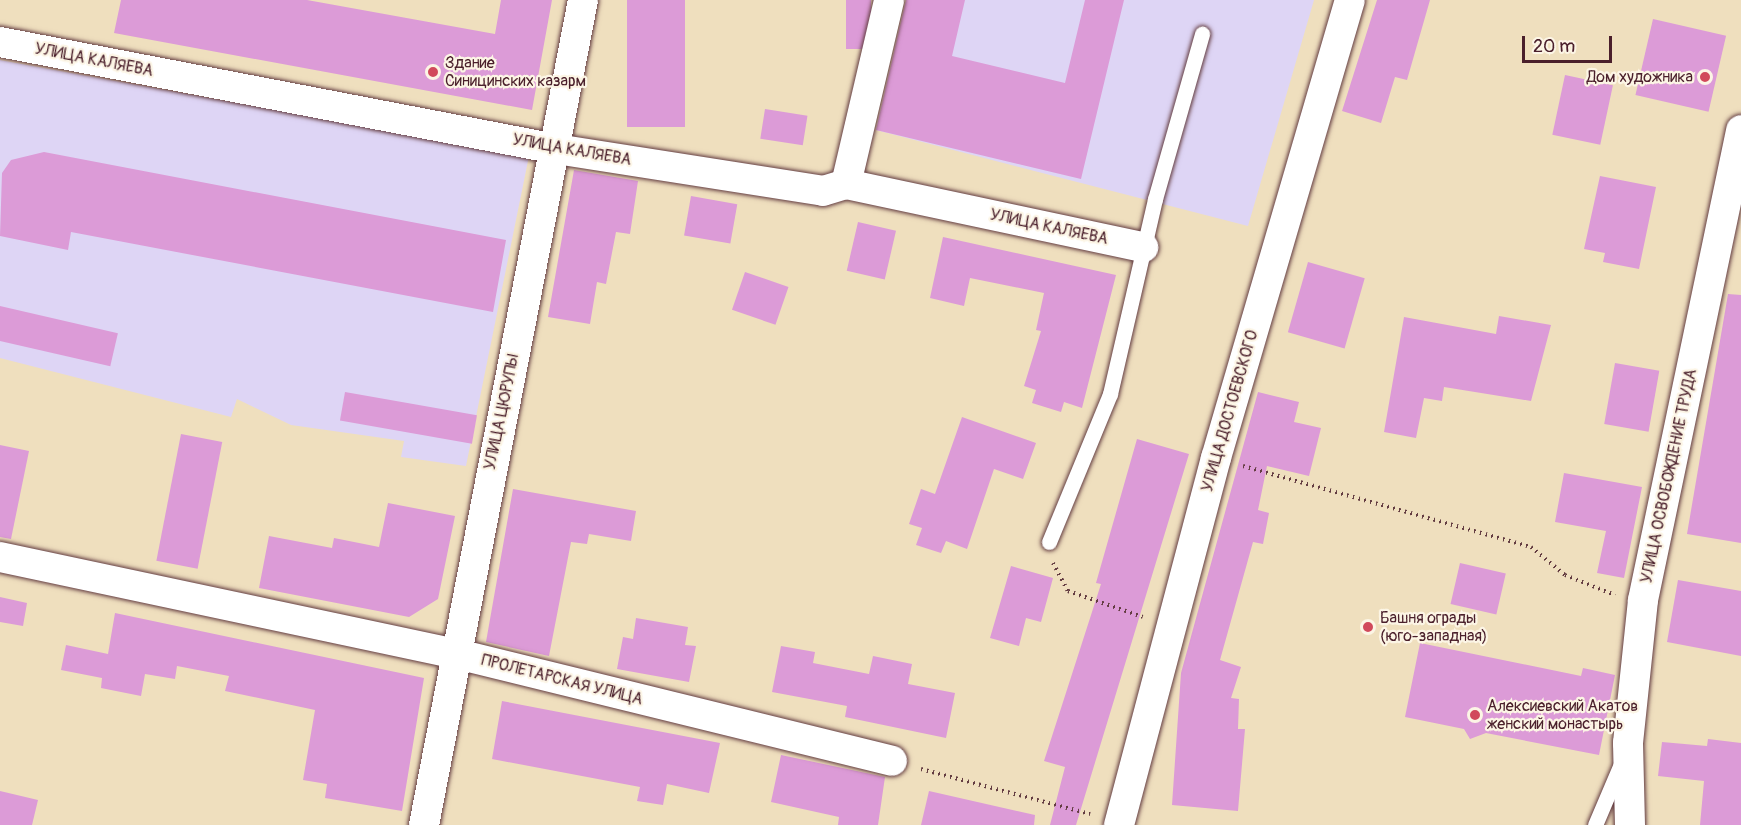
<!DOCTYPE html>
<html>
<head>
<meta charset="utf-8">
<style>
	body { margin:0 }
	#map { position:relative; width:1741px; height:825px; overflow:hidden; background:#efdfbe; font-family:Pangolin,sans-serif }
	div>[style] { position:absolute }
	.built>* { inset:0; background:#ded5f5 }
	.building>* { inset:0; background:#dc9bd7; transform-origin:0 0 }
	.path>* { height:4px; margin-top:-2px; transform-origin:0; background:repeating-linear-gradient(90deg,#633c41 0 1.5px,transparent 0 6px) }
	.roads { filter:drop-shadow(0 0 2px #633c41) drop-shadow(0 0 2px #633c41) }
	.service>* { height:15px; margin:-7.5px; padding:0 7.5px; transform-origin:7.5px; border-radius:7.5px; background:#fff }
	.minor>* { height:30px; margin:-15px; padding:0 15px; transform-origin:15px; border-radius:15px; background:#fff }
	.dots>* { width:16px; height:16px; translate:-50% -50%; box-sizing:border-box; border:3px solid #fcf5e5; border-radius:50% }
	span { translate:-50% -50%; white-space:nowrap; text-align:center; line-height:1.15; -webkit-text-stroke:4.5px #fcf5e5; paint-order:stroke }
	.street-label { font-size:16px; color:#4a1f2b }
	.poi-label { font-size:16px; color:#4a1f2b }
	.left { translate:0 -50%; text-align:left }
	.right { translate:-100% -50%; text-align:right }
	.scale { position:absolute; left:1522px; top:36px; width:90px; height:27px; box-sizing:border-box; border:3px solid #4a1f2b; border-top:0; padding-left:8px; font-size:18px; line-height:21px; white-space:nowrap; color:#4a1f2b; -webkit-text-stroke:4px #fcf5e5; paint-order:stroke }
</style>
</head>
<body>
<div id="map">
	<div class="built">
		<div style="clip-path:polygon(907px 0,1314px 0,1248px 226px,876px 130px)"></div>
		<div style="clip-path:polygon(0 60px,529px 156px,466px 466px,401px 457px,404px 441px,291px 425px,237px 399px,231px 417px,0 358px)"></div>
	</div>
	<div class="building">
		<div style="clip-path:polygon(121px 0,307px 0,495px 34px,501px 0,552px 0,532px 110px,114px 33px)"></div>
		<div style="left:627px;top:0;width:58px;height:127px"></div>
		<div style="left:846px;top:0;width:25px;height:49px"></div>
		<div style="clip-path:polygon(906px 0,965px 0,952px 56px,1065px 83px,1085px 0,1124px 0,1081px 179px,876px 130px)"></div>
		<div style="clip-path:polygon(1377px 0,1430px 0,1407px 80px,1395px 77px,1381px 123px,1342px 111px)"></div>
		<div style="left:1653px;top:19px;width:75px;height:78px;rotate:13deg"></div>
		<div style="left:1565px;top:75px;width:49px;height:61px;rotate:12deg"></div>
		<div style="left:765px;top:109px;width:43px;height:30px;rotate:9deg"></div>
		<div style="clip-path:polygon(44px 152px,506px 240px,493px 312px,71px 232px,68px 250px,0 236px,2px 173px,11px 160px)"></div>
		<div style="clip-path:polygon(574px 170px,638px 181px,630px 234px,616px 232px,606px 284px,597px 282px,590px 324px,548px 317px)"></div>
		<div style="clip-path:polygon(1600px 176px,1656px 187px,1639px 269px,1603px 262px,1605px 253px,1584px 249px)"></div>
		<div style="left:691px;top:196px;width:47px;height:40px;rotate:10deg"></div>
		<div style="left:858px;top:222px;width:39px;height:50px;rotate:13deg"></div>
		<div style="clip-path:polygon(943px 237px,1116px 275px,1082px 408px,1064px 402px,1061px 412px,1032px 403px,1036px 390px,1024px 386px,1041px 331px,1036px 330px,1044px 293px,970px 278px,964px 306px,930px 298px)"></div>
		<div style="left:1308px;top:262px;width:59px;height:73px;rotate:16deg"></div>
		<div style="left:745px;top:272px;width:46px;height:40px;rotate:19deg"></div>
		<div style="clip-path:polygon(1728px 294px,1741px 295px,1741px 543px,1687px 534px)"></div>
		<div style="left:0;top:306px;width:121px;height:34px;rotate:13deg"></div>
		<div style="clip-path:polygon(1499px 316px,1551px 325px,1531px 401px,1444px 387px,1442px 401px,1424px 398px,1416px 438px,1384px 432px,1404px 317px,1496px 334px)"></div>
		<div style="left:1615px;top:363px;width:45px;height:62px;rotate:10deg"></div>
		<div style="left:345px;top:392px;width:134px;height:29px;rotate:10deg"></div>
		<div style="clip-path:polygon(1258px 392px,1299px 402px,1294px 422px,1321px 428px,1309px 476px,1267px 466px,1258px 510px,1269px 513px,1263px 544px,1253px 542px,1220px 660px,1241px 667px,1231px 698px,1239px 699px,1238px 729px,1245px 729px,1238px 811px,1172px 805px,1181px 673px)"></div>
		<div style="clip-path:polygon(962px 417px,1036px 443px,1023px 479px,994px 469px,967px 549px,946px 541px,941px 553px,916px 545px,922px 528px,909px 524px,921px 489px,935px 494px)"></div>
		<div style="left:181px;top:434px;width:42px;height:129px;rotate:11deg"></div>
		<div style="clip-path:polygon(1137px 439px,1189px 454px,1076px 825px,1050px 825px,1065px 767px,1044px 761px,1101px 584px,1096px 583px)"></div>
		<div style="clip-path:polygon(0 445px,29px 451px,11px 539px,0 537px)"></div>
		<div style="clip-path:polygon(1564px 473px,1642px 487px,1624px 578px,1597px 573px,1606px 531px,1555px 522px)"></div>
		<div style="clip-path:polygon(513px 489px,636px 511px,631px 541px,589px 534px,587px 544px,571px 542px,549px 656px,486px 642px)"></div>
		<div style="clip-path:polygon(388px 503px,455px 516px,438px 599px,409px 617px,259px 588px,269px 536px,332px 548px,334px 538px,379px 547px)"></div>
		<div style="left:1460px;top:563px;width:47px;height:42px;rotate:13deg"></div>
		<div style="clip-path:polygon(1011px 566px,1053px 578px,1041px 622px,1026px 618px,1019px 646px,990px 638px)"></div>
		<div style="clip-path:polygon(1678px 580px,1741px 591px,1741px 656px,1667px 642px)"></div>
		<div style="clip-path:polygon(0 597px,27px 603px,23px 626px,0 622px)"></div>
		<div style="clip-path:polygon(115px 613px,424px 678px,402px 811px,325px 798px,327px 784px,303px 780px,315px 710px,225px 691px,229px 676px,177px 666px,175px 679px,145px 674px,141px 696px,101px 688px,102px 678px,61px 670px,66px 645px,108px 654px)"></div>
		<div style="clip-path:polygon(636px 618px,688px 627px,685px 645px,696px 646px,689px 682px,617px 669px,623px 637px,633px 639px)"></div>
		<div style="clip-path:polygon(1420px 643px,1581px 676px,1583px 668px,1615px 675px,1599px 755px,1486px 733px,1470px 739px,1464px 729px,1405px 717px)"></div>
		<div style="clip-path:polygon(781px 646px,815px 652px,813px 663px,869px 674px,873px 656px,912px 664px,908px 684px,955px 693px,946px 738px,845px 717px,847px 706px,772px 692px)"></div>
		<div style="clip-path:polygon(502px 701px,720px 743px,709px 793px,667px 784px,663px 805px,637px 801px,640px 787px,492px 759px)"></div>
		<div style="clip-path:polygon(1708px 739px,1741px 743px,1741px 825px,1700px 825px,1704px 781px,1658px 776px,1662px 742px,1707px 746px)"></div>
		<div style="clip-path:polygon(781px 755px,885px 777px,878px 825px,838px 825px,839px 817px,771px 802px)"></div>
		<div style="clip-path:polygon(0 791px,38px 800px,32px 825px,0 825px)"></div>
		<div style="clip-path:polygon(929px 791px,1035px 815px,1034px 825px,921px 825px)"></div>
	</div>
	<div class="path">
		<div style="left:1243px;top:466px;width:299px;rotate:15.7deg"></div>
		<div style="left:1531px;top:547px;width:44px;rotate:39.5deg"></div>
		<div style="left:1565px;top:575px;width:54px;rotate:21.8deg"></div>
		<div style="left:1053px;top:563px;width:32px;rotate:62deg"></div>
		<div style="left:1068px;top:591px;width:79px;rotate:19.1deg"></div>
		<div style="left:921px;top:769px;width:175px;rotate:14.9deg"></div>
	</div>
	<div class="roads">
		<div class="service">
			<div style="left:1049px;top:542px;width:160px;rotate:-67.6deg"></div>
			<div style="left:1110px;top:394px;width:200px;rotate:-77deg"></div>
			<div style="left:1155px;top:199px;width:172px;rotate:-74.1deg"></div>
			<div style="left:1595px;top:825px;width:64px;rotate:-67deg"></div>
		</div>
		<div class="minor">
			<div style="left:0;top:42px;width:566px;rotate:10.89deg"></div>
			<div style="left:556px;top:149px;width:270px;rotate:8.9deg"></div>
			<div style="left:823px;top:191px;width:24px;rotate:-17deg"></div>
			<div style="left:846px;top:184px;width:304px;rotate:12deg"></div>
			<div style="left:846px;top:184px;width:189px;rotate:-76.8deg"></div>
			<div style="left:0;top:557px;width:463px;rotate:12deg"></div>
			<div style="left:453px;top:653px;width:452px;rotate:13.8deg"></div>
			<div style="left:424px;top:825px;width:840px;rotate:-79.09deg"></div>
			<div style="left:1119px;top:825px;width:380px;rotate:-75.2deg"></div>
			<div style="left:1216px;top:458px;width:477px;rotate:-73.7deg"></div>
			<div style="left:1630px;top:825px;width:82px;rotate:-91.4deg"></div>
			<div style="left:1628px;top:743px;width:144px;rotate:-84deg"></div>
			<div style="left:1643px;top:600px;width:480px;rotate:-78.2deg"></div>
		</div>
	</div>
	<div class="dots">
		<div style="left:433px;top:72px;background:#d1495b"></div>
		<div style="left:1705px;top:77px;background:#d1495b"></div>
		<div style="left:1368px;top:627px;background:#d1495b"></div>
		<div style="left:1475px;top:715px;background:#d1495b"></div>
	</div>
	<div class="street-label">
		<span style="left:94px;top:60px;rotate:11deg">УЛИЦА КАЛЯЕВА</span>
		<span style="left:572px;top:150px;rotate:10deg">УЛИЦА КАЛЯЕВА</span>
		<span style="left:1049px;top:227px;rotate:12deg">УЛИЦА КАЛЯЕВА</span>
		<span style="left:1230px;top:411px;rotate:-74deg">УЛИЦА ДОСТОЕВСКОГО</span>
		<span style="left:502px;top:412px;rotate:-78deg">УЛИЦА ЦЮРУПЫ</span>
		<span style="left:1669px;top:476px;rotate:-78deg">УЛИЦА ОСВОБОЖДЕНИЕ ТРУДА</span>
		<span style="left:562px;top:680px;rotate:14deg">ПРОЛЕТАРСКАЯ УЛИЦА</span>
	</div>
	<div class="poi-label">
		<span class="left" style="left:445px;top:72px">Здание<br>Синицинских казарм</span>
		<span class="right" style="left:1693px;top:77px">Дом художника</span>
		<span class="left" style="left:1380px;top:627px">Башня ограды<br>(юго-западная)</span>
		<span class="left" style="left:1487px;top:715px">Алексиевский Акатов<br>женский монастырь</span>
	</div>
	<div class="scale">20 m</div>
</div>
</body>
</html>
